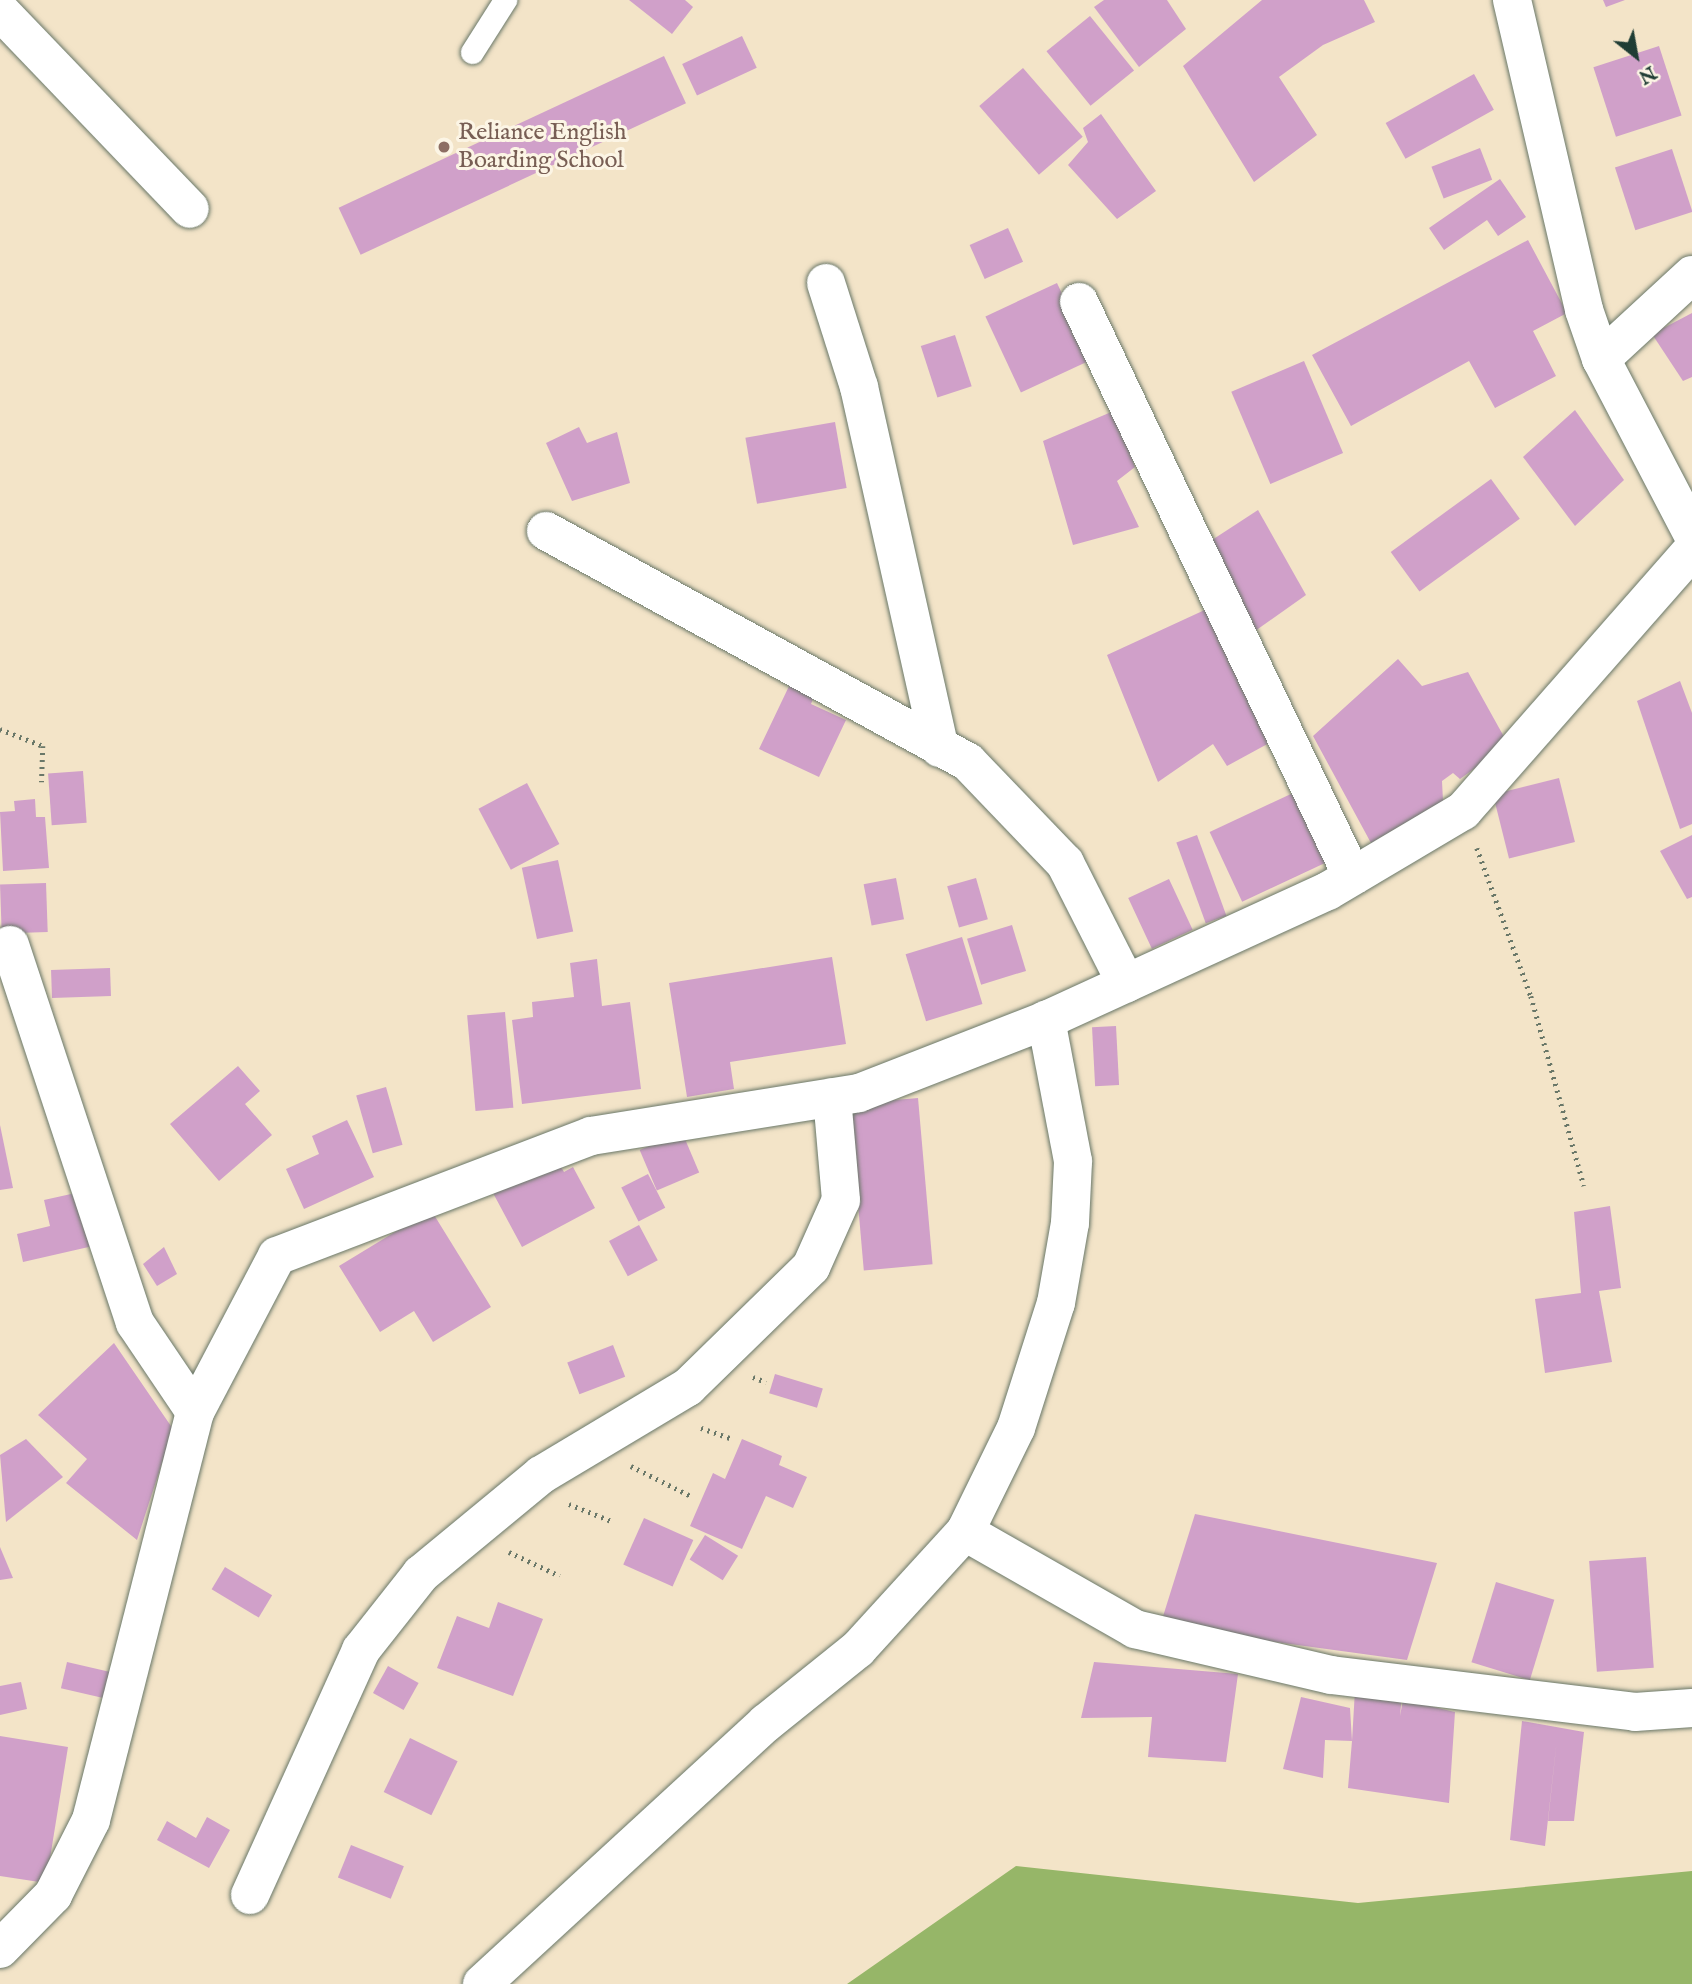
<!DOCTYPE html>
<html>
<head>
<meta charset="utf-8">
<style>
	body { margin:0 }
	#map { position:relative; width:1692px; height:1984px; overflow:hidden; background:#f3e4c8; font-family:"IM FELL English",serif }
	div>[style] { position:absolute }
	.forest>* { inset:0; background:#96b668 }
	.building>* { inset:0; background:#d0a0c9; transform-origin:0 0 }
	.path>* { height:4.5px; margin-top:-2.25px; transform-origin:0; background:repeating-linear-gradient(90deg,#697768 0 2px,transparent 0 7px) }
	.roads { filter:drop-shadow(0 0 2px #697768) drop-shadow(0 0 2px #697768) }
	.lane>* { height:23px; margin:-11.5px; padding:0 11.5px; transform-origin:11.5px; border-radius:11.5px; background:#fff }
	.street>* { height:38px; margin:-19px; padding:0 19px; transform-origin:19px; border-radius:19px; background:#fff }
	.dots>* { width:19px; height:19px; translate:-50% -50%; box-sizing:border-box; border:4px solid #fcf5e5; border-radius:50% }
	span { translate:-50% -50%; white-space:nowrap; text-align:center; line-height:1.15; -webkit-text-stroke:6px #fcf5e5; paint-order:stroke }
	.education-label { font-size:24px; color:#785e54 }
	.left { translate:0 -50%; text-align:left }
	.north { position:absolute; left:1601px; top:21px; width:70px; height:70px; -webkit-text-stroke:5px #fcf5e5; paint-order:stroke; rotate:149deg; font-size:19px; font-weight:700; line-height:28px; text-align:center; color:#1f3d34 }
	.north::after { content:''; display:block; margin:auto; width:24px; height:32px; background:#1f3d34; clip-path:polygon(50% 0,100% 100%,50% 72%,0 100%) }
</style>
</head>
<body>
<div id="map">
	<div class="forest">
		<div style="clip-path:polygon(1016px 1866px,1358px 1903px,1692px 1871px,1692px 1984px,847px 1984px)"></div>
	</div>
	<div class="building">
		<div style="clip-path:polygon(629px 0,685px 0,693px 7px,672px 34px)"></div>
		<div style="clip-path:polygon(1104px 0,1167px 0,1186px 29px,1139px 67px,1094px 7px)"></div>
		<div style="clip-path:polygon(1262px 0,1364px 0,1375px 22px,1323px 45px,1279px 77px,1317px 135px,1254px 182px,1183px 66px)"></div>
		<div style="clip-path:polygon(1603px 0,1625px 0,1606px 7px)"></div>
		<div style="left:1090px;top:16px;width:70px;height:56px;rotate:51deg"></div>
		<div style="left:742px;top:36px;width:35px;height:66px;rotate:65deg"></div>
		<div style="left:1659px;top:46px;width:73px;height:69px;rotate:72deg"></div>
		<div style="left:664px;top:56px;width:52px;height:359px;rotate:65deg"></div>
		<div style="left:1023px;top:68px;width:91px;height:58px;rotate:49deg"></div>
		<div style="left:1474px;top:74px;width:41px;height:101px;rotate:61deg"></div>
		<div style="clip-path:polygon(1101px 114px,1156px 191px,1117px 219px,1068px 165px,1088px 142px,1083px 128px)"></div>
		<div style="left:1480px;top:148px;width:34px;height:52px;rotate:69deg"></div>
		<div style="left:1672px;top:149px;width:66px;height:60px;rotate:72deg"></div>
		<div style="clip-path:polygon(1500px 179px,1526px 217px,1498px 236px,1487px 220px,1444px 250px,1429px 228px)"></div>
		<div style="left:1008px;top:228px;width:37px;height:42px;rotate:66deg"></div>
		<div style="clip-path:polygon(1528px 240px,1567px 313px,1533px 331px,1556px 376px,1495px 408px,1469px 361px,1351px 426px,1312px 355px)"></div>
		<div style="left:1057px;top:283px;width:84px;height:79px;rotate:65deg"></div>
		<div style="clip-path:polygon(1692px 313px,1692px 377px,1683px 381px,1652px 334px)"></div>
		<div style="left:955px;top:335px;width:54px;height:36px;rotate:72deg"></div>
		<div style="left:1304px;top:361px;width:100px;height:79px;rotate:67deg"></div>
		<div style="clip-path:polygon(1116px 410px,1135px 467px,1117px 481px,1139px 527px,1073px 545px,1043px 441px)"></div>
		<div style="clip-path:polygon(1575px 410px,1624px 480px,1575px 526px,1523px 457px)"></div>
		<div style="left:835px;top:422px;width:67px;height:91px;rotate:80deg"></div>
		<div style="clip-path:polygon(579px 427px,587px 443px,617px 432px,630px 483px,572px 501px,546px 443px)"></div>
		<div style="left:1491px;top:479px;width:49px;height:124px;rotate:54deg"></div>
		<div style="clip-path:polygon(1258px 510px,1306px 595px,1255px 631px,1212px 540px)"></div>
		<div style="clip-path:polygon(1209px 608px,1273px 741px,1227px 766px,1213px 744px,1158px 782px,1107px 655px)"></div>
		<div style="clip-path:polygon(1398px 659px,1422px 686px,1468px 672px,1508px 744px,1460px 779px,1453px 773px,1442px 781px,1443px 801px,1371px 843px,1313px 736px)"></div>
		<div style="clip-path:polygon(1680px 681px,1692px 713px,1692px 824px,1680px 829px,1637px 701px)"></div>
		<div style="clip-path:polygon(791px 682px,815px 694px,811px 704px,846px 720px,819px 777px,759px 749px)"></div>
		<div style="left:83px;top:771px;width:52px;height:35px;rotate:86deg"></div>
		<div style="left:1559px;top:778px;width:66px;height:68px;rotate:76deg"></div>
		<div style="left:527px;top:783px;width:69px;height:55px;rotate:62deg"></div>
		<div style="left:1293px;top:793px;width:77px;height:92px;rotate:65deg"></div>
		<div style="clip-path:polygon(35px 799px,36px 817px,45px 817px,49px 868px,3px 871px,0 812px,15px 811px,14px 801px)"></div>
		<div style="left:1197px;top:835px;width:86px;height:22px;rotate:70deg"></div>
		<div style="clip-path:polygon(1692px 835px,1692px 897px,1687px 899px,1660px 851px)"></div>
		<div style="left:558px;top:860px;width:73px;height:37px;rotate:78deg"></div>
		<div style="left:896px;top:878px;width:42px;height:33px;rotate:79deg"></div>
		<div style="left:976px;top:878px;width:43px;height:30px;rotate:74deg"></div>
		<div style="left:1169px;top:879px;width:56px;height:45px;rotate:65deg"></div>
		<div style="left:46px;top:883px;width:49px;height:46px;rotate:88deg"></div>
		<div style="left:1012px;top:925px;width:48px;height:47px;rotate:73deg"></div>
		<div style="left:962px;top:937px;width:70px;height:59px;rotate:73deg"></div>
		<div style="clip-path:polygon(832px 957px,846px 1044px,730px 1062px,734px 1089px,687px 1097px,669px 983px)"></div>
		<div style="clip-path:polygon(597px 959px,602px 1006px,630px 1002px,641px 1089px,522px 1104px,512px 1020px,533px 1017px,532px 1002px,574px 997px,570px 963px)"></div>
		<div style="left:110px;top:968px;width:28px;height:59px;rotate:88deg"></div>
		<div style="left:505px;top:1012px;width:96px;height:38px;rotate:85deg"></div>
		<div style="left:1116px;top:1026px;width:59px;height:24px;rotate:87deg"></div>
		<div style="clip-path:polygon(238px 1066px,260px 1091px,245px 1104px,272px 1135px,219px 1181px,170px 1124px)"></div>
		<div style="left:386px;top:1087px;width:60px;height:31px;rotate:74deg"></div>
		<div style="left:918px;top:1098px;width:167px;height:69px;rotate:85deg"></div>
		<div style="clip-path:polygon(347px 1120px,374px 1177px,304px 1209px,286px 1169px,319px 1154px,312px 1136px)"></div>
		<div style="clip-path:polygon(0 1125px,13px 1188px,0 1190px)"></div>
		<div style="left:682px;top:1132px;width:44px;height:46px;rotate:67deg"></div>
		<div style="clip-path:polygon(556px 1159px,564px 1172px,573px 1167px,595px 1208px,522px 1247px,493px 1193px)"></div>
		<div style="left:648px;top:1174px;width:38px;height:30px;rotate:63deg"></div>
		<div style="clip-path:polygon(80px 1192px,93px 1246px,23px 1262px,17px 1234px,50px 1226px,44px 1200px)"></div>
		<div style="clip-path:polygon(1610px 1206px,1621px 1288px,1599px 1291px,1612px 1362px,1545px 1373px,1535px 1299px,1581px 1293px,1574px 1212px)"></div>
		<div style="clip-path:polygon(431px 1210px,491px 1307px,433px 1342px,414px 1311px,380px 1332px,339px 1266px)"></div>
		<div style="left:639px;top:1225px;width:40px;height:34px;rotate:62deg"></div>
		<div style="clip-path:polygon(164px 1247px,177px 1274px,157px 1286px,143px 1264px)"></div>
		<div style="clip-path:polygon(114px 1343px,173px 1429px,137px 1540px,66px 1483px,87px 1459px,38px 1415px)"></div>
		<div style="left:613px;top:1345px;width:34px;height:49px;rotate:69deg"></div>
		<div style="left:775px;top:1374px;width:50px;height:20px;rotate:17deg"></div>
		<div style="clip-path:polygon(26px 1439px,63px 1477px,6px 1522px,0 1455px)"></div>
		<div style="clip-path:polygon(742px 1439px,782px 1456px,779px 1465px,807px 1477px,793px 1508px,766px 1496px,742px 1549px,690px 1526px,713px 1473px,725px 1479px)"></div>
		<div style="clip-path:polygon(1195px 1514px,1437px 1563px,1407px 1660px,1160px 1626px)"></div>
		<div style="left:644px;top:1518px;width:54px;height:51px;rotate:24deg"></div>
		<div style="left:705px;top:1535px;width:39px;height:29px;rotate:32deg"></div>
		<div style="clip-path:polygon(0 1547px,13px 1578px,0 1580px)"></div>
		<div style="left:1646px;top:1557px;width:111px;height:57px;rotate:86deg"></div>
		<div style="left:225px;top:1567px;width:55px;height:26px;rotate:31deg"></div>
		<div style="left:1496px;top:1582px;width:61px;height:84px;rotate:17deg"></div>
		<div style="clip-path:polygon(498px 1602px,543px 1619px,513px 1696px,437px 1668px,457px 1616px,489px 1628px)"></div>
		<div style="left:67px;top:1662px;width:50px;height:27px;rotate:13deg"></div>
		<div style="clip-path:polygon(1094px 1662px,1238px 1674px,1226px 1762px,1148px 1757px,1152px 1717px,1081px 1718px)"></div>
		<div style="left:388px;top:1666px;width:35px;height:31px;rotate:29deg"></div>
		<div style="clip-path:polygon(21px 1682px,27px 1709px,0 1715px,0 1686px)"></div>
		<div style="clip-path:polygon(1355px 1690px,1402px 1694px,1400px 1716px,1403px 1700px,1455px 1712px,1449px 1803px,1348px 1788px,1352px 1741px,1325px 1740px,1323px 1778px,1283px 1769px,1301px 1697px,1350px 1708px,1352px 1741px)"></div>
		<div style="clip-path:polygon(1522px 1721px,1584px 1732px,1574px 1821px,1548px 1821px,1557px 1739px,1545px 1846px,1510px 1840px)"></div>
		<div style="clip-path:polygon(0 1736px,68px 1747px,46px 1883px,0 1876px)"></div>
		<div style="left:410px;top:1738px;width:53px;height:60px;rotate:26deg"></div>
		<div style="clip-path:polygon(207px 1817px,230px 1830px,209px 1868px,157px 1840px,167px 1821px,196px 1838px)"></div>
		<div style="left:351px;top:1845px;width:57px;height:35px;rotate:22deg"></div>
	</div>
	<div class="path">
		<div style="left:0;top:729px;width:46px;rotate:21.6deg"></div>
		<div style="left:43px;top:746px;width:36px;rotate:92deg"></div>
		<div style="left:1477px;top:848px;width:158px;rotate:70deg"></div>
		<div style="left:1531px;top:996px;width:197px;rotate:74.4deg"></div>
		<div style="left:753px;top:1377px;width:14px;rotate:21deg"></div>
		<div style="left:701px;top:1428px;width:34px;rotate:19deg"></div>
		<div style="left:631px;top:1466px;width:69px;rotate:26.6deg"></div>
		<div style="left:569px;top:1504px;width:48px;rotate:21.8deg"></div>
		<div style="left:509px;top:1552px;width:56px;rotate:25.2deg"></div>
	</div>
	<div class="roads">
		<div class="lane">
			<div style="left:472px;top:52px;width:62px;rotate:-57.6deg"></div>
		</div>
		<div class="street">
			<div style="left:1512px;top:0;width:318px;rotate:76.9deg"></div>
			<div style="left:1584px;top:310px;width:52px;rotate:70.9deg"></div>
			<div style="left:1601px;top:359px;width:196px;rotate:62.4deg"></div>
			<div style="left:0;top:11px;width:274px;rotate:46.2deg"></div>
			<div style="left:826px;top:283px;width:109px;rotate:72.4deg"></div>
			<div style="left:859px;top:387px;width:370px;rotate:77.4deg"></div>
			<div style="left:1079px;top:302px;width:636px;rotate:64.56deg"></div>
			<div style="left:1601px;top:359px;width:124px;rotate:-42.7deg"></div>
			<div style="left:546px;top:531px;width:481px;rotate:28.7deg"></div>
			<div style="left:968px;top:762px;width:140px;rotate:46.2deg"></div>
			<div style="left:1065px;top:863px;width:135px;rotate:63.1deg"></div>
			<div style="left:10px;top:945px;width:398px;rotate:71.7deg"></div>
			<div style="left:135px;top:1323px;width:107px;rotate:56deg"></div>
			<div style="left:965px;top:1532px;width:196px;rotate:29.7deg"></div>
			<div style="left:1135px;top:1629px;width:201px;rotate:13.2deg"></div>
			<div style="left:1331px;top:1675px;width:306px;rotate:6.9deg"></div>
			<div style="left:1635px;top:1712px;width:57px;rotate:-4deg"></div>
			<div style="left:250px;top:1895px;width:269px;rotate:-65.6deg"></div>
			<div style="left:361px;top:1650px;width:97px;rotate:-51.7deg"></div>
			<div style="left:421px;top:1574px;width:156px;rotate:-39.5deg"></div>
			<div style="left:541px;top:1475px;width:171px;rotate:-30.9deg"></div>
			<div style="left:688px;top:1387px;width:172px;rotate:-44.3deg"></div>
			<div style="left:811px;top:1267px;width:73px;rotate:-65.9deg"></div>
			<div style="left:841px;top:1200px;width:103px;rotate:-95deg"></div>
			<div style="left:0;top:1949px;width:76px;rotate:-45.5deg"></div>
			<div style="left:53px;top:1895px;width:84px;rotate:-63.1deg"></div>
			<div style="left:91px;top:1820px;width:421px;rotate:-75.7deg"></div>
			<div style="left:195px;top:1412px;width:176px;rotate:-62.3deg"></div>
			<div style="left:277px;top:1256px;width:336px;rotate:-20.9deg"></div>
			<div style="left:591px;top:1136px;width:271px;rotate:-9.1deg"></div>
			<div style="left:859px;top:1093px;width:201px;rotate:-21.3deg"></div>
			<div style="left:1046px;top:1020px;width:310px;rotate:-24.6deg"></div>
			<div style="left:1328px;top:891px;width:157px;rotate:-30.7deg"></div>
			<div style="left:1463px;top:811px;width:347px;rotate:-48.7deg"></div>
			<div style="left:482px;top:1984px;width:386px;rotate:-42.6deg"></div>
			<div style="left:766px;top:1723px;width:118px;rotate:-38.8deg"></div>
			<div style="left:858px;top:1649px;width:159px;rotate:-47.6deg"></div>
			<div style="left:965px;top:1532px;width:116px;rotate:-63.9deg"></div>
			<div style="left:1016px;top:1428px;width:131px;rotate:-72.3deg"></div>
			<div style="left:1056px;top:1303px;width:81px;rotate:-80.1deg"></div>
			<div style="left:1070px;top:1223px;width:62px;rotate:-87.2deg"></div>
			<div style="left:1073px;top:1161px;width:144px;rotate:-100.8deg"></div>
		</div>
	</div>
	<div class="dots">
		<div style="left:444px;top:147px;background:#8d6e63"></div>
	</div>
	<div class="education-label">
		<span class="left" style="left:458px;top:147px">Reliance English<br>Boarding School</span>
	</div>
	<div class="north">N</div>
</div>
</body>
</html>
